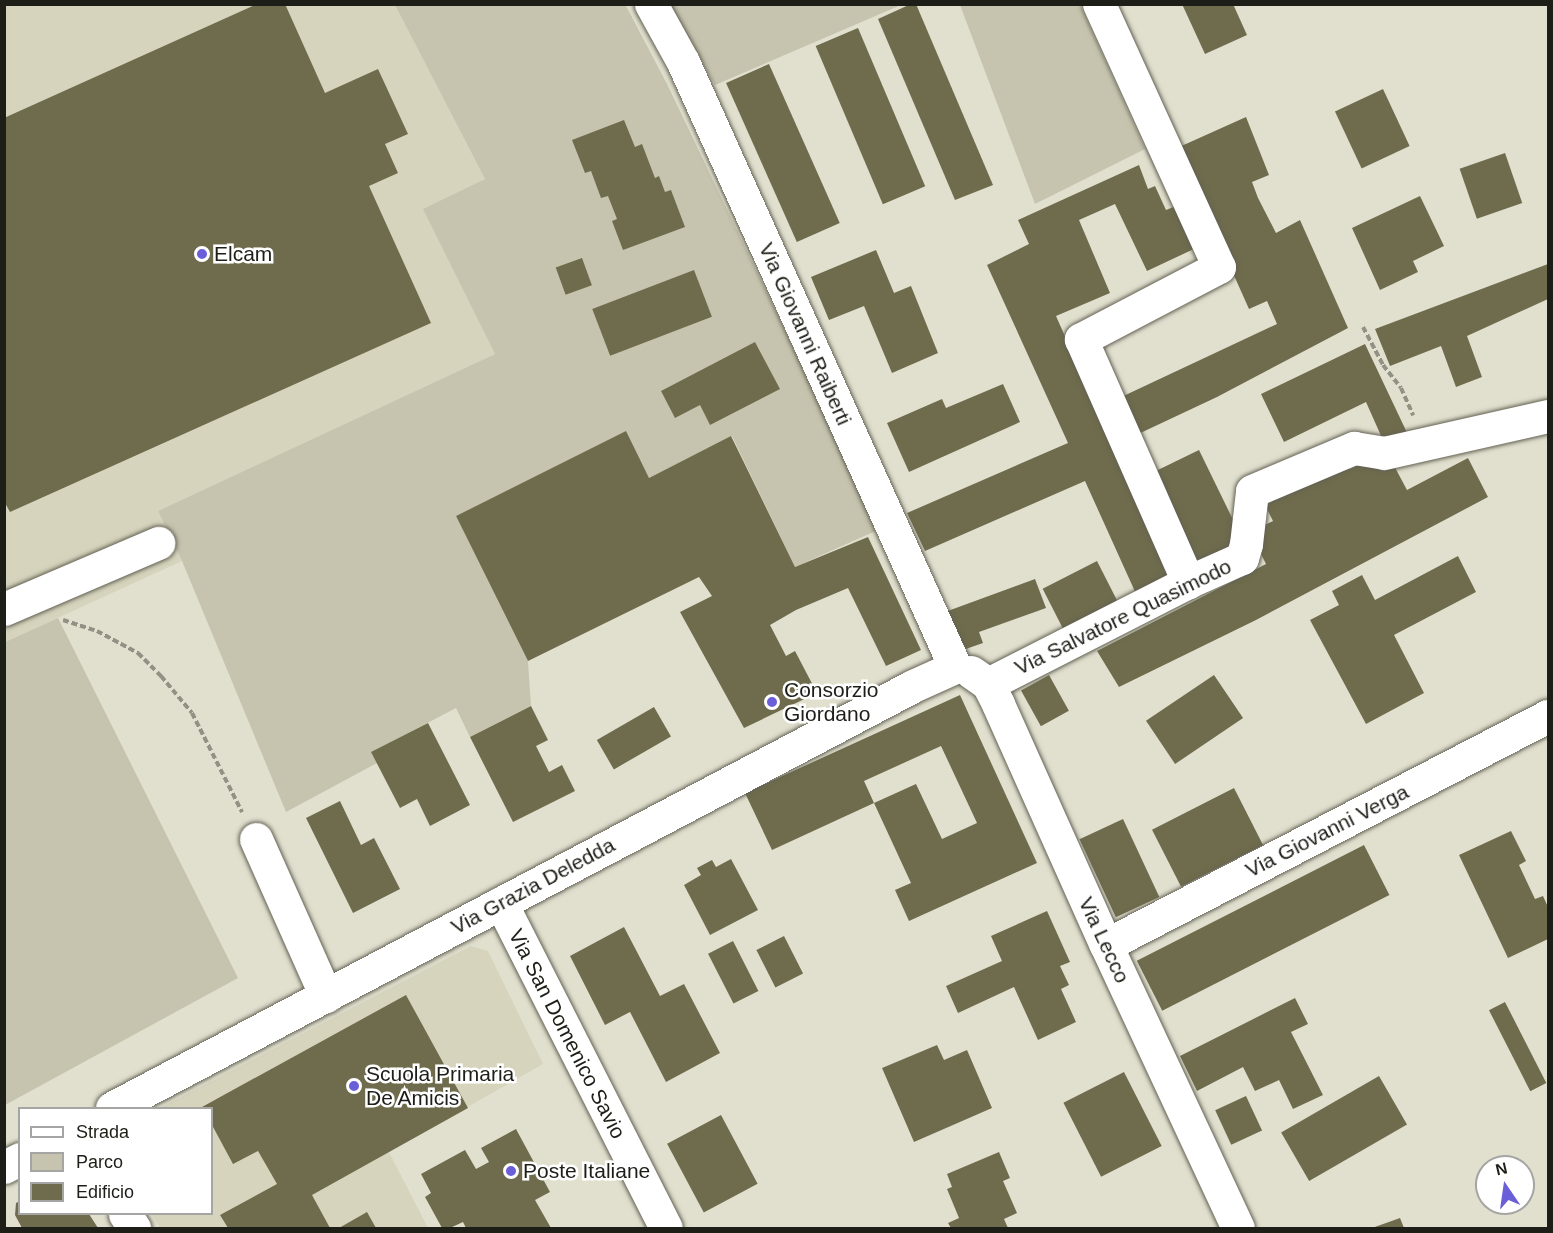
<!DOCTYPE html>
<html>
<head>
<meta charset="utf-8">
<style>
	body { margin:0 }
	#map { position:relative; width:1553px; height:1233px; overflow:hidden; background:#e1e0cf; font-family:Arial,sans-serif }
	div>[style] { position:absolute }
	.built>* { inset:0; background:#d6d4bd }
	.green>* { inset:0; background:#c6c4af }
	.building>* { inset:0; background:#6f6c4d; transform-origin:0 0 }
	.path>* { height:4px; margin-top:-2px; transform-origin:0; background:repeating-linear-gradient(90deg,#929184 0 6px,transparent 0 9px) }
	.roads { filter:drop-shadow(0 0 2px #636153) drop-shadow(0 0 2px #636153) }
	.minor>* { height:33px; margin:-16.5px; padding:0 16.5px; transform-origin:16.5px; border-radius:16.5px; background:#fff }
	.dots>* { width:16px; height:16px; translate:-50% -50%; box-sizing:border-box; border:3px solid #fff; border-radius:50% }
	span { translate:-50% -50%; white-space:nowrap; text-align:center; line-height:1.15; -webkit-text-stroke:5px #fff; paint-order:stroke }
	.poi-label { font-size:21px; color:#1e1e18 }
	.left { translate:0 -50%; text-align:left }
	.street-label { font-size:21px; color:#1e1e18 }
	.frame { position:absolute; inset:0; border:6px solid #1e1e18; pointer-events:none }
	.legend { position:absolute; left:18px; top:1107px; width:195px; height:108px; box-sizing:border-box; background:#fff; border:2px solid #a5a5a3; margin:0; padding:8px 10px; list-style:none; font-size:18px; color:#1e1e18 }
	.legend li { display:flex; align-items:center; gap:12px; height:30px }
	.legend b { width:30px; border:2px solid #a5a5a3 }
	.north { position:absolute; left:1475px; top:1155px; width:60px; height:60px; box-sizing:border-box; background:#fff; border:2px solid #a5a5a3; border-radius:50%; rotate:347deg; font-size:16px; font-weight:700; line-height:24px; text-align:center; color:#1e1e18 }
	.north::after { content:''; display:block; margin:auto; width:21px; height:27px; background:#6a5fd9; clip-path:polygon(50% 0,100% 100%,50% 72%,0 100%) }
</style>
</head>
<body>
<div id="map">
	<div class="built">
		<div style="clip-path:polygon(4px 5px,395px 5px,485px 179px,424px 209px,495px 354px,158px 511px,182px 561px,5px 642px)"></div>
		<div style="clip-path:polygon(471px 946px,488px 951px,543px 1064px,389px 1152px,428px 1228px,160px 1228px,152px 1214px,212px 1214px,212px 1108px,160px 1108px)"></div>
	</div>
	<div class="green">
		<div style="clip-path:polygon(625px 4px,667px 84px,880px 529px,795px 567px,732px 436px,649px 478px,625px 432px,456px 516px,528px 661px,531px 706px,470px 737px,456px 708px,372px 752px,377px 763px,286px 812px,182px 561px,158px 511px,495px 354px,423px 209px,485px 179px,395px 5px)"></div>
		<div style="clip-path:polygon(670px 5px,901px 5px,715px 85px)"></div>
		<div style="clip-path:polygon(960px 5px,1080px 5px,1145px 149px,1035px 204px)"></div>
		<div style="clip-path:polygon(58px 618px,238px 978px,5px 1105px,5px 642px)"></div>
	</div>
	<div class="building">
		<div style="clip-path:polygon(257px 4px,285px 4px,325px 93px,378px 69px,408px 134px,385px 144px,398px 173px,369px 186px,431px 323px,10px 512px,4px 501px,4px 118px)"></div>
		<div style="clip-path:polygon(911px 4px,916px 4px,993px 185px,955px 200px,878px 19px)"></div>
		<div style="clip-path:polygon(1182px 4px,1233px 4px,1247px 35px,1205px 54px)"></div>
		<div style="left:858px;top:28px;width:172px;height:46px;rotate:67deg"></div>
		<div style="left:769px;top:64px;width:174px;height:47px;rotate:66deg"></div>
		<div style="left:1383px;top:89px;width:63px;height:53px;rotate:65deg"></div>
		<div style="clip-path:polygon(1246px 117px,1269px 175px,1252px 182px,1258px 198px,1276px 233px,1300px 220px,1348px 328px,1217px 397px,1134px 436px,1117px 399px,1277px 324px,1267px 301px,1249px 309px,1177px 148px)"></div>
		<div style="clip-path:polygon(624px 120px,635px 147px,642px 144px,655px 178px,659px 176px,665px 192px,671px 190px,685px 227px,623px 250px,612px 221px,617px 219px,608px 196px,601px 198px,591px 171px,585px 173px,572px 140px)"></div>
		<div style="left:1505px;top:153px;width:53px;height:48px;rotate:71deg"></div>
		<div style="clip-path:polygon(1139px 165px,1148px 189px,1155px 186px,1166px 210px,1176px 206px,1196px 248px,1147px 271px,1115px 204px,1079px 220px,1110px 293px,1056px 316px,1173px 580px,1137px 596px,1085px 481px,925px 551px,907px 513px,1068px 443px,987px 265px,1029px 244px,1018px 220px)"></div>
		<div style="clip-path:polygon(1420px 196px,1444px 246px,1413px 261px,1418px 272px,1380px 290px,1352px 228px)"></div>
		<div style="clip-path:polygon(876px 250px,894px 293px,911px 286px,938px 353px,892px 373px,864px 306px,829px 320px,811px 277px)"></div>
		<div style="left:582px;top:258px;width:29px;height:28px;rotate:70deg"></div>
		<div style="clip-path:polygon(1548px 264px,1548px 299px,1467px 336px,1482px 377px,1456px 387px,1441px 346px,1390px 366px,1375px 329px)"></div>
		<div style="left:694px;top:270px;width:50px;height:109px;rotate:69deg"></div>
		<div style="clip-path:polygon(755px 342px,780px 389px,710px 425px,700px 405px,675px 418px,661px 391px)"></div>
		<div style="clip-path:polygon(1365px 344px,1410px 439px,1386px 447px,1366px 402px,1284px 442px,1261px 394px)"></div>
		<div style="clip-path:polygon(1003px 384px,1020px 422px,909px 472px,887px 423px,942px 399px,946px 408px)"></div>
		<div style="clip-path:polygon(626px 431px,649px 478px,731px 436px,795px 567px,868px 537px,921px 650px,886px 666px,848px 588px,796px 610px,770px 625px,786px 656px,795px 651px,817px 693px,744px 728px,680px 612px,712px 596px,699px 577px,528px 661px,456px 516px)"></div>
		<div style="left:1199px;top:450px;width:102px;height:56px;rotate:64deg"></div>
		<div style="clip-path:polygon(1468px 458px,1488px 497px,1256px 620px,1119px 687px,1097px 651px,1266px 564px,1250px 532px,1273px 521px,1265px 505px,1347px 461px,1350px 469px,1369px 459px,1374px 469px,1391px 460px,1407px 490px)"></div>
		<div style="clip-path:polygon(1458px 556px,1476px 592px,1394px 635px,1424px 693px,1366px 724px,1310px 620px,1339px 605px,1332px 591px,1362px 575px,1375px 600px)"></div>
		<div style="left:1097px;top:561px;width:51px;height:61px;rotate:63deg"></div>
		<div style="clip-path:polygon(1035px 579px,1046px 608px,979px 632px,983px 643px,960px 651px,945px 612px)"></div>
		<div style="left:1049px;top:675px;width:41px;height:32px;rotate:61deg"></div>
		<div style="left:1214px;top:675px;width:52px;height:82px;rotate:56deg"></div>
		<div style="clip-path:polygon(960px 695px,1037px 863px,909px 921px,895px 890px,911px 883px,874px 803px,916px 784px,942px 839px,977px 823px,941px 746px,864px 781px,874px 803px,772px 850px,745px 793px)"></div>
		<div style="clip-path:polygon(531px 706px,548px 740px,536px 746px,549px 772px,562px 765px,575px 791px,513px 822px,470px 737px)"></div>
		<div style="left:654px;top:707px;width:34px;height:66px;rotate:60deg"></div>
		<div style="clip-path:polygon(428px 723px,470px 805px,430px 826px,417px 799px,400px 808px,371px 752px)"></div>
		<div style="left:1234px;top:788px;width:64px;height:92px;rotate:63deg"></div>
		<div style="clip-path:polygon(340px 801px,361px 845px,374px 838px,400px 889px,353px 913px,306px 818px)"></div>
		<div style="left:1123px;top:819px;width:86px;height:48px;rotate:65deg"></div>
		<div style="clip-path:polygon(1511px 831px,1526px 861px,1519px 865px,1535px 899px,1543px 896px,1548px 907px,1548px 939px,1508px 958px,1459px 855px)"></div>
		<div style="left:1364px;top:845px;width:56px;height:255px;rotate:63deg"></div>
		<div style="clip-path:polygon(731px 859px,758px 910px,710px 935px,684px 885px,701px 875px,697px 868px,712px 860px,716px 867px)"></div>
		<div style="clip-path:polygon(1047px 911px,1070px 962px,1060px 966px,1069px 985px,1061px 989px,1076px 1022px,1038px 1040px,1014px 987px,958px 1013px,946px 986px,1002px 961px,991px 936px)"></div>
		<div style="clip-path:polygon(624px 927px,660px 996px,684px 984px,720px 1053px,666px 1082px,630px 1012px,605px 1025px,570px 956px)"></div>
		<div style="left:784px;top:936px;width:42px;height:31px;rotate:63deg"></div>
		<div style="left:733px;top:941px;width:56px;height:28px;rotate:63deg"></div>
		<div style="clip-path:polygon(406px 995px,468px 1108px,312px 1195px,330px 1228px,228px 1228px,220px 1215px,277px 1184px,258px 1151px,233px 1164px,212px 1125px,212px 1108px,202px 1107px)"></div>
		<div style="clip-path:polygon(1295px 998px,1308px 1024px,1291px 1032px,1323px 1095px,1293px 1109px,1279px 1080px,1255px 1091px,1243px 1067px,1197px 1091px,1180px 1056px)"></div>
		<div style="left:1505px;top:1002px;width:91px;height:18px;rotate:63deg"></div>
		<div style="clip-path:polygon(937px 1045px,944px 1060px,967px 1050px,992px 1108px,914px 1142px,882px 1068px)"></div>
		<div style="left:1124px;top:1072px;width:83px;height:68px;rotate:63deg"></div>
		<div style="left:1379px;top:1076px;width:56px;height:113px;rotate:60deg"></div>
		<div style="left:1246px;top:1096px;width:38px;height:34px;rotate:65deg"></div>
		<div style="left:721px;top:1115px;width:78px;height:61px;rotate:62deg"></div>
		<div style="clip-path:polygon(516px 1129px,550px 1192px,535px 1200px,551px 1228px,466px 1228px,463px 1222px,450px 1228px,442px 1228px,425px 1197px,431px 1193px,421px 1174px,465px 1150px,476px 1169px,489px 1162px,481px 1148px)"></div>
		<div style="clip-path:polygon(999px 1152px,1010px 1178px,1003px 1181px,1017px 1213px,1004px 1219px,1008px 1228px,951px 1228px,948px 1223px,959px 1218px,947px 1189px,952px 1187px,947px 1174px)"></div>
		<div style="clip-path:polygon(20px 1201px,20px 1214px,89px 1214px,98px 1228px,22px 1228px,15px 1215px,16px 1203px)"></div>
		<div style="clip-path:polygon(367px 1212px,376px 1228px,339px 1228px)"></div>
		<div style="clip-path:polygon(1400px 1218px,1404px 1228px,1372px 1228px)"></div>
	</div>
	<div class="path">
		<div style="left:1363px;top:327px;width:43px;rotate:62.2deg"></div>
		<div style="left:1383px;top:365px;width:29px;rotate:52deg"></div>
		<div style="left:1401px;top:388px;width:30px;rotate:66deg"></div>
		<div style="left:63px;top:620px;width:36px;rotate:18deg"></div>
		<div style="left:97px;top:631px;width:47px;rotate:28.2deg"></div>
		<div style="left:138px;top:653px;width:33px;rotate:45deg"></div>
		<div style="left:161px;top:676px;width:48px;rotate:50deg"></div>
		<div style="left:192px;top:713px;width:111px;rotate:63.2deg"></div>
	</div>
	<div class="roads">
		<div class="minor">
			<div style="left:651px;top:4px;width:66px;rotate:61.1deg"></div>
			<div style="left:683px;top:62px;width:663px;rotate:65.79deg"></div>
			<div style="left:1099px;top:4px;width:289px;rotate:65.5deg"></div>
			<div style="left:1219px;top:267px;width:156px;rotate:152.4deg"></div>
			<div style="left:1081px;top:339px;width:266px;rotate:66.2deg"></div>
			<div style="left:4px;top:609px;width:168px;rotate:-23.2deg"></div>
			<div style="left:971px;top:672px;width:21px;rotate:35deg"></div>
			<div style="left:988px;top:684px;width:22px;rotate:63deg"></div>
			<div style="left:998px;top:704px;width:264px;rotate:65.9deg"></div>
			<div style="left:1106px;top:945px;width:312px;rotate:65deg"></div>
			<div style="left:988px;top:684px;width:225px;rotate:-27deg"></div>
			<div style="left:1188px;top:582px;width:59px;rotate:-24deg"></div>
			<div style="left:1242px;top:558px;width:15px;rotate:-74deg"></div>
			<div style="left:1246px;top:544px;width:53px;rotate:-83.5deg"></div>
			<div style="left:1252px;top:491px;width:111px;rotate:-22.9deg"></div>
			<div style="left:1354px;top:448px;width:30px;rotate:9deg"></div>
			<div style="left:1384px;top:453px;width:168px;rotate:-12.7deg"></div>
			<div style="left:256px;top:839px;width:172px;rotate:66deg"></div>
			<div style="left:501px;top:903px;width:364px;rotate:63.1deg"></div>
			<div style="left:1106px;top:945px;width:498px;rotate:-27.4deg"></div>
			<div style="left:112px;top:1108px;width:905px;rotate:-27.78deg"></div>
			<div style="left:913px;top:686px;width:46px;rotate:-24.3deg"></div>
			<div style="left:4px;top:1167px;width:18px;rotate:-27deg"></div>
			<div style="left:125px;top:1214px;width:17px;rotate:57deg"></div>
		</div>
	</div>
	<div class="dots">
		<div style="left:202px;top:254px;background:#6a5fd9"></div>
		<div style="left:772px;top:702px;background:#6a5fd9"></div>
		<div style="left:354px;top:1086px;background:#6a5fd9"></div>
		<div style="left:511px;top:1171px;background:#6a5fd9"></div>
	</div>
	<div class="poi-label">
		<span class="left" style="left:214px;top:254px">Elcam</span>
		<span class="left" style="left:784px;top:702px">Consorzio<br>Giordano</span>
		<span class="left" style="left:366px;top:1086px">Scuola Primaria<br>De Amicis</span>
		<span class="left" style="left:523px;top:1171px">Poste Italiane</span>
	</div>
	<div class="street-label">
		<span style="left:805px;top:334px;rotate:66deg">Via Giovanni Raiberti</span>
		<span style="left:1123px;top:617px;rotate:-26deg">Via Salvatore Quasimodo</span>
		<span style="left:1327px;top:831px;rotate:-27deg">Via Giovanni Verga</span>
		<span style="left:533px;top:886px;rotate:-28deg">Via Grazia Deledda</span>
		<span style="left:1104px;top:940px;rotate:65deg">Via Lecco</span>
		<span style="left:567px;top:1034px;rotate:63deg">Via San Domenico Savio</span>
	</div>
	<div class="frame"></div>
	<ul class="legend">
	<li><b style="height:8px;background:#fff"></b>Strada</li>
	<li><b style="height:16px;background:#c6c4af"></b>Parco</li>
	<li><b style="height:16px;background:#6f6c4d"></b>Edificio</li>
	</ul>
	<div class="north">N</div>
</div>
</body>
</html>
